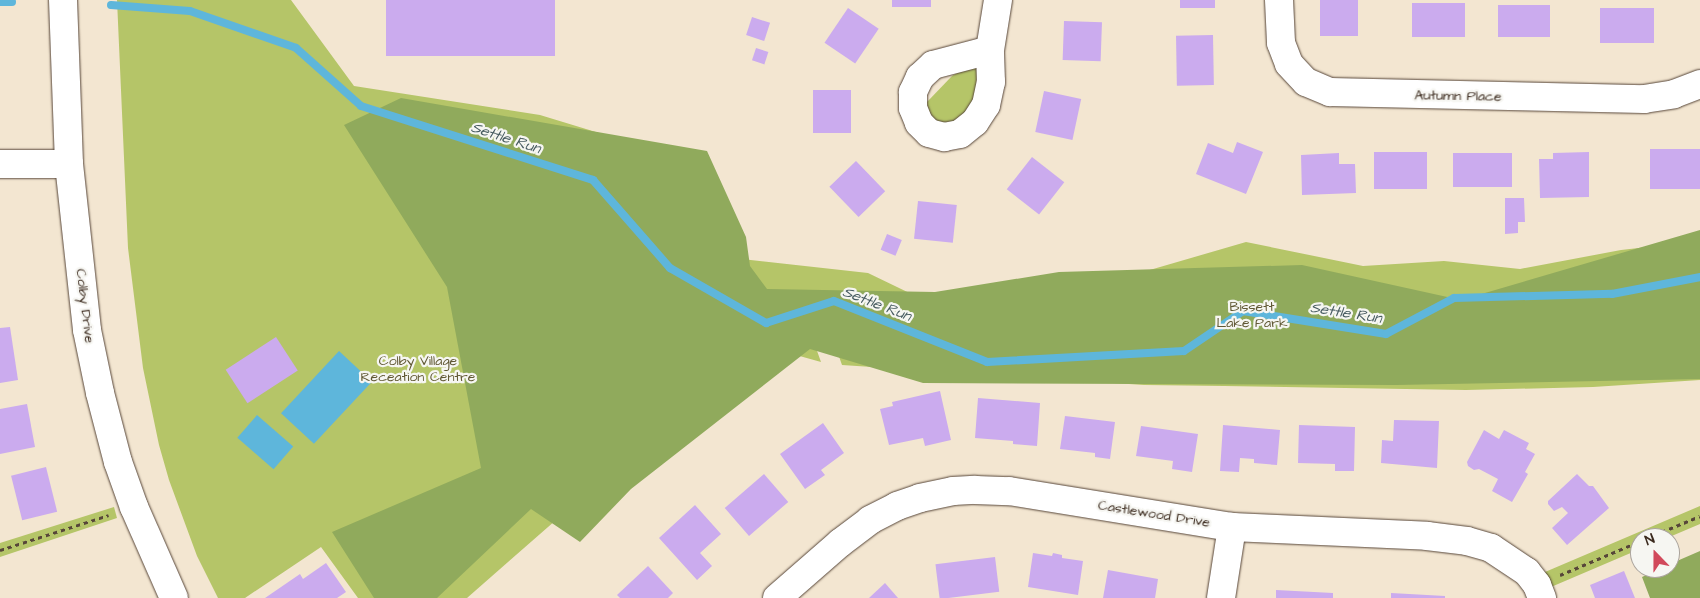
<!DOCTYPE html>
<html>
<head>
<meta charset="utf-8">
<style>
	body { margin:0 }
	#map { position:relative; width:1700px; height:598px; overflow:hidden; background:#f3e6d1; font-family:"Architects Daughter",sans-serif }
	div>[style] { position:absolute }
	.green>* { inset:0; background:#b5c568 }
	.forest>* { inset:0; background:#90aa5c }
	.water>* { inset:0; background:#5eb6db; transform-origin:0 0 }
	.stream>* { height:8px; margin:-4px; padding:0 4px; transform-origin:4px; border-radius:4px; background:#5eb6db }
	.building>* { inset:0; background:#cbabee; transform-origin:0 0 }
	.path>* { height:3px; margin-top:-1.5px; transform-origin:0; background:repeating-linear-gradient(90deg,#574639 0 4px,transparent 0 8px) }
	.roads { filter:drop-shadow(0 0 1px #574639) drop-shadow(0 0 1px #574639) }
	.minor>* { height:28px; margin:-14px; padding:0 14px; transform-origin:14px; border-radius:14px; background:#fff }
	.tertiary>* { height:28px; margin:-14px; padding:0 14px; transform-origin:14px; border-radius:14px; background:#fff }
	span { translate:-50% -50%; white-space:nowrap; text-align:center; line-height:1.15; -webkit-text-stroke:4.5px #f6f6f2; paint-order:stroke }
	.street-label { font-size:14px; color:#3b2a1e }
	.park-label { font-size:14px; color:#605834 }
	.water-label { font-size:15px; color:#475b60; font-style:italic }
	.north { position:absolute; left:1630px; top:528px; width:50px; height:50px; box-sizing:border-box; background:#f6f6f2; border:1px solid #aba49d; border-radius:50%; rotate:338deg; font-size:14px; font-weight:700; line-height:20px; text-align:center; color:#3b2a1e }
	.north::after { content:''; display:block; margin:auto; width:18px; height:22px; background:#d1495b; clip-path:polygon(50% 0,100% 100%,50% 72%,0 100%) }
</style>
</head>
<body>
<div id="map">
	<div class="green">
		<div style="clip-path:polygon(117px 0,291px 0,354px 86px,540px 115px,655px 150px,715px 256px,868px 273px,926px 301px,1136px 274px,1246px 242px,1363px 266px,1444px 261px,1520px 269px,1621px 250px,1700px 241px,1700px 380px,1593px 387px,1466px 390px,1224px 386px,1144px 385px,842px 365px,822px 308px,806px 320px,821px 362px,757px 344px,467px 598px,358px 598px,321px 547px,245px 598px,218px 598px,197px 556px,169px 480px,159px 445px,143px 368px,128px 248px)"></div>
		<div style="clip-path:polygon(970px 65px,978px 67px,975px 95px,969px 113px,961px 123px,939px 127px,930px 117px,927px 102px,952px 76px)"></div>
		<div style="clip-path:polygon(1700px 506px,1700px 524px,1667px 538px,1640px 538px,1640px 549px,1551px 587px,1545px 572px)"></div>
		<div style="clip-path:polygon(114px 507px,117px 518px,0 557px,0 543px)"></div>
	</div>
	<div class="forest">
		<div style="clip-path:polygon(401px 98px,707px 151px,746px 237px,750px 266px,767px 289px,935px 292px,1059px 272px,1302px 265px,1461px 300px,1700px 230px,1700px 379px,1396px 385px,923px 383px,810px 349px,631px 489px,580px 542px,531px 509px,437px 598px,374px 598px,332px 532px,481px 468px,447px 287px,344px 125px)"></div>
		<div style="clip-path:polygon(1700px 551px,1700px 598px,1650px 598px,1642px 577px,1662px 568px,1670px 568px,1670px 564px)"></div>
	</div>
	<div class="water">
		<div style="left:339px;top:351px;width:45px;height:85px;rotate:43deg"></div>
		<div style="left:257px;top:415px;width:48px;height:30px;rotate:41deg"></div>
	</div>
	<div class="stream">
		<div style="left:0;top:2px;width:12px"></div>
		<div style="left:111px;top:5px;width:79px;rotate:4.3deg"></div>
		<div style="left:190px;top:11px;width:112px;rotate:19.2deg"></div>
		<div style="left:296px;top:48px;width:87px;rotate:41.7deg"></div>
		<div style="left:361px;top:106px;width:244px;rotate:17.7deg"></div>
		<div style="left:593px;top:180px;width:117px;rotate:48.8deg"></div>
		<div style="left:670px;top:268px;width:111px;rotate:29.8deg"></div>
		<div style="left:766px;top:323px;width:71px;rotate:-17.9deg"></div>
		<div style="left:834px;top:301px;width:165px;rotate:21.7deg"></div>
		<div style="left:987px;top:362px;width:197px;rotate:-3.2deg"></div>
		<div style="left:1184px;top:351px;width:71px;rotate:-34.1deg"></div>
		<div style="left:1243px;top:311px;width:145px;rotate:9.1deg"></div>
		<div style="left:1386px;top:334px;width:77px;rotate:-27.9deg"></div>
		<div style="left:1454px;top:298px;width:158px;rotate:-1.5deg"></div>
		<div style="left:1612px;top:294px;width:90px;rotate:-10.9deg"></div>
	</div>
	<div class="building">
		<div style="left:386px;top:0;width:169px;height:56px"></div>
		<div style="left:892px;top:0;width:39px;height:7px"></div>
		<div style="left:1180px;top:0;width:35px;height:8px"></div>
		<div style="left:1320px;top:0;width:38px;height:36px"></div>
		<div style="left:1465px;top:3px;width:34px;height:53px;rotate:90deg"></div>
		<div style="left:1498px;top:5px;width:52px;height:32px"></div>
		<div style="left:848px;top:8px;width:37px;height:42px;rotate:34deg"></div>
		<div style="left:1600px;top:8px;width:54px;height:35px"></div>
		<div style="left:752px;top:17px;width:19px;height:19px;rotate:18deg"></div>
		<div style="left:1064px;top:21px;width:38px;height:39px;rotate:2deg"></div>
		<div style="left:1213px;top:35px;width:50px;height:37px;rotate:89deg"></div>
		<div style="left:756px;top:48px;width:13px;height:13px;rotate:18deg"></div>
		<div style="left:813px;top:90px;width:38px;height:43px"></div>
		<div style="left:1044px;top:91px;width:38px;height:42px;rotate:12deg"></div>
		<div style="clip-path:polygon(1237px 142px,1263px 152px,1246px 194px,1196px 174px,1208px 143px,1233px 153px)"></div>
		<div style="left:1650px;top:149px;width:50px;height:40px"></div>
		<div style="left:1427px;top:152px;width:37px;height:53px;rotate:90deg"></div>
		<div style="clip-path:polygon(1589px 152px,1589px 197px,1540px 198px,1539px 159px,1553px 159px,1553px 153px)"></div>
		<div style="clip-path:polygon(1339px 153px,1339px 164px,1355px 164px,1356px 193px,1302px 195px,1301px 155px)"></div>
		<div style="left:1453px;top:153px;width:59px;height:34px"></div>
		<div style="left:1032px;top:157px;width:41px;height:41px;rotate:38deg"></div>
		<div style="left:856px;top:161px;width:42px;height:37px;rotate:46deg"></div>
		<div style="clip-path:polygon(1505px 198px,1524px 198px,1525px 222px,1518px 222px,1518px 233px,1505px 234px)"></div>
		<div style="left:918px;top:201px;width:39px;height:38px;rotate:6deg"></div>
		<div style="left:887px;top:234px;width:16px;height:17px;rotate:22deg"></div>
		<div style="clip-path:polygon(10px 327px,18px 380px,0 383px,0 328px)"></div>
		<div style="left:276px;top:337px;width:40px;height:60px;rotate:57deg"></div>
		<div style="clip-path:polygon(940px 391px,951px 440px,925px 446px,923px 438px,889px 445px,880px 409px,893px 406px,892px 402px)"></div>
		<div style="clip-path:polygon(978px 398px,1040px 403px,1037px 446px,1013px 444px,1013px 441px,975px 438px)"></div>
		<div style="clip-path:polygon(27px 404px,35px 447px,0 454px,0 409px)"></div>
		<div style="clip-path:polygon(1065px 416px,1115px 422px,1110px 459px,1095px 457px,1095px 453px,1060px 449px)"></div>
		<div style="clip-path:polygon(1394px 420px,1439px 421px,1437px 468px,1381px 463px,1382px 440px,1393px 441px)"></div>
		<div style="clip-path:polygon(823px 423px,844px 453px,821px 470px,825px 475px,805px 489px,780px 454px)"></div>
		<div style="clip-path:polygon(1223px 425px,1280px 430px,1277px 465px,1254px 463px,1254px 459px,1240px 458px,1239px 472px,1220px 471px)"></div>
		<div style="clip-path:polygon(1299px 425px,1355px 427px,1354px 471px,1335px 471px,1335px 464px,1298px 463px)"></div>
		<div style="clip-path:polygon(1141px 426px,1198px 434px,1192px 472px,1172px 469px,1173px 461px,1136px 456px)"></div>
		<div style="clip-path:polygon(1484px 430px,1499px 439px,1504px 430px,1529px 443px,1526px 449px,1535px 454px,1525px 472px,1528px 474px,1512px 502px,1492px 491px,1498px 479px,1479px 469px,1474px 470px,1468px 466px,1467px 462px)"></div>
		<div style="left:46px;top:467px;width:46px;height:36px;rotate:76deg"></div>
		<div style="left:764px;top:474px;width:37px;height:52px;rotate:49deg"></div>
		<div style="clip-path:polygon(1577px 474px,1589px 486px,1593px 486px,1609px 508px,1567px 545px,1552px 528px,1568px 513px,1562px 507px,1554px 511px,1548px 504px,1548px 501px)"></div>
		<div style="clip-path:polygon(695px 505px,721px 534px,700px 553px,712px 566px,697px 580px,659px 538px)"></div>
		<div style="clip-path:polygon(1033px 553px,1052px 556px,1053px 553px,1062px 555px,1062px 558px,1083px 561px,1078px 595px,1028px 587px)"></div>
		<div style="left:995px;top:557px;width:35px;height:60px;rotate:83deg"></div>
		<div style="clip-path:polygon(326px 563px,346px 592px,337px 598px,265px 598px,300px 574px,303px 579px)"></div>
		<div style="clip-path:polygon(648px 566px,673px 593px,668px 598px,620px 598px,617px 595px)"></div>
		<div style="clip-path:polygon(1108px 570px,1158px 579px,1155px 598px,1103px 598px)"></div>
		<div style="clip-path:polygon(1624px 571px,1635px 598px,1595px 598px,1590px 585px)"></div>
		<div style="clip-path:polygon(885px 583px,898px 598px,869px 598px)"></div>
		<div style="clip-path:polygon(1276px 590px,1333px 593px,1333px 598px,1276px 598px)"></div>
		<div style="clip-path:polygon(1391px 593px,1445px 596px,1445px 598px,1391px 598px)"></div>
	</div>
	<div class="path">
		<div style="left:1647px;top:538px;width:57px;rotate:-22.5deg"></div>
		<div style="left:0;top:550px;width:114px;rotate:-17.8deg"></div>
		<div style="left:1560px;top:575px;width:87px;rotate:-23deg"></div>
	</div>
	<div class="roads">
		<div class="minor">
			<div style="left:1279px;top:0;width:43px;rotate:87.3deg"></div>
			<div style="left:1281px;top:43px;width:22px;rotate:69deg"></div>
			<div style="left:1289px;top:64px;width:25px;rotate:47deg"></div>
			<div style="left:1306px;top:82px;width:26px;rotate:23deg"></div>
			<div style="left:1330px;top:92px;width:314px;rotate:1.3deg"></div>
			<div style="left:1644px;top:99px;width:30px;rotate:-9deg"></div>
			<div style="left:1674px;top:94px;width:28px;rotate:-21deg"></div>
			<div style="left:990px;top:50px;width:59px;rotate:165.3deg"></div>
			<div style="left:933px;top:65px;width:18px;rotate:137deg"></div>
			<div style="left:920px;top:77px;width:17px;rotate:115deg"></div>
			<div style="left:913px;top:92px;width:16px;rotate:90deg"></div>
			<div style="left:913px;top:108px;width:16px;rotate:68deg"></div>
			<div style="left:919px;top:123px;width:14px;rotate:45deg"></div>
			<div style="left:929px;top:133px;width:16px;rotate:15deg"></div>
			<div style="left:944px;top:137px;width:16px;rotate:-11deg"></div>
			<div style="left:960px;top:134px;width:19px;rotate:-39deg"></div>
			<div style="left:975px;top:122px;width:20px;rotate:-57deg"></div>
			<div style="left:986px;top:105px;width:24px;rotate:-78deg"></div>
			<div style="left:991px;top:82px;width:32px;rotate:-92deg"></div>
			<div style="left:990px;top:50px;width:51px;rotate:-80.9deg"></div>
			<div style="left:0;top:164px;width:69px"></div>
			<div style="left:777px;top:598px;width:84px;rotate:-41.1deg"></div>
			<div style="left:840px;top:543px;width:38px;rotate:-37deg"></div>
			<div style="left:870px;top:520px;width:30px;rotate:-27deg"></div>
			<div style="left:897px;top:506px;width:24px;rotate:-19deg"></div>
			<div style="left:920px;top:498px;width:34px;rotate:-12deg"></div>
			<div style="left:953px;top:491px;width:22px;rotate:-3deg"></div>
			<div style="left:975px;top:490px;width:34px;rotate:2deg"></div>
			<div style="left:1009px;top:491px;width:226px;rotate:9.2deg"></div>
			<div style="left:1232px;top:527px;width:195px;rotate:2.6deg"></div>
			<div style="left:1427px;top:536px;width:40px;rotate:7.1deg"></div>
			<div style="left:1467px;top:541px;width:25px;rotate:16deg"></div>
			<div style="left:1491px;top:548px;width:43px;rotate:33.7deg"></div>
			<div style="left:1527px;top:572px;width:16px;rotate:52deg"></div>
			<div style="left:1537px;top:585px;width:14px;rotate:69deg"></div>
			<div style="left:1221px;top:598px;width:72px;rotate:-81.2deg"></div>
		</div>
		<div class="tertiary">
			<div style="left:63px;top:0;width:164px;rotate:87.9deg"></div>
			<div style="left:69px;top:164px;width:167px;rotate:83.8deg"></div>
			<div style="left:87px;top:330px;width:64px;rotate:78.3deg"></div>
			<div style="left:100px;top:393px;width:71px;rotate:75.4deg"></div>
			<div style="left:118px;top:462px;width:48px;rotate:70.4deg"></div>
			<div style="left:134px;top:507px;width:99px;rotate:66.3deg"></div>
		</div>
	</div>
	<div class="street-label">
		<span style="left:1458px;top:96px;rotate:1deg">Autumn Place</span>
		<span style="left:85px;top:306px;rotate:83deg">Colby Drive</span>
		<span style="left:1154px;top:514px;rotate:9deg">Castlewood Drive</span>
	</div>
	<div class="park-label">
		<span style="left:1252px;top:315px">Bissett<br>Lake Park</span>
		<span style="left:418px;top:369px">Colby Village<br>Receation Centre</span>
	</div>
	<div class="water-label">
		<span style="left:506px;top:138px;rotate:18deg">Settle Run</span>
		<span style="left:877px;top:304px;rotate:21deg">Settle Run</span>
		<span style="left:1346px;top:313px;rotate:9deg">Settle Run</span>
	</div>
	<div class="north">N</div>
</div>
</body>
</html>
